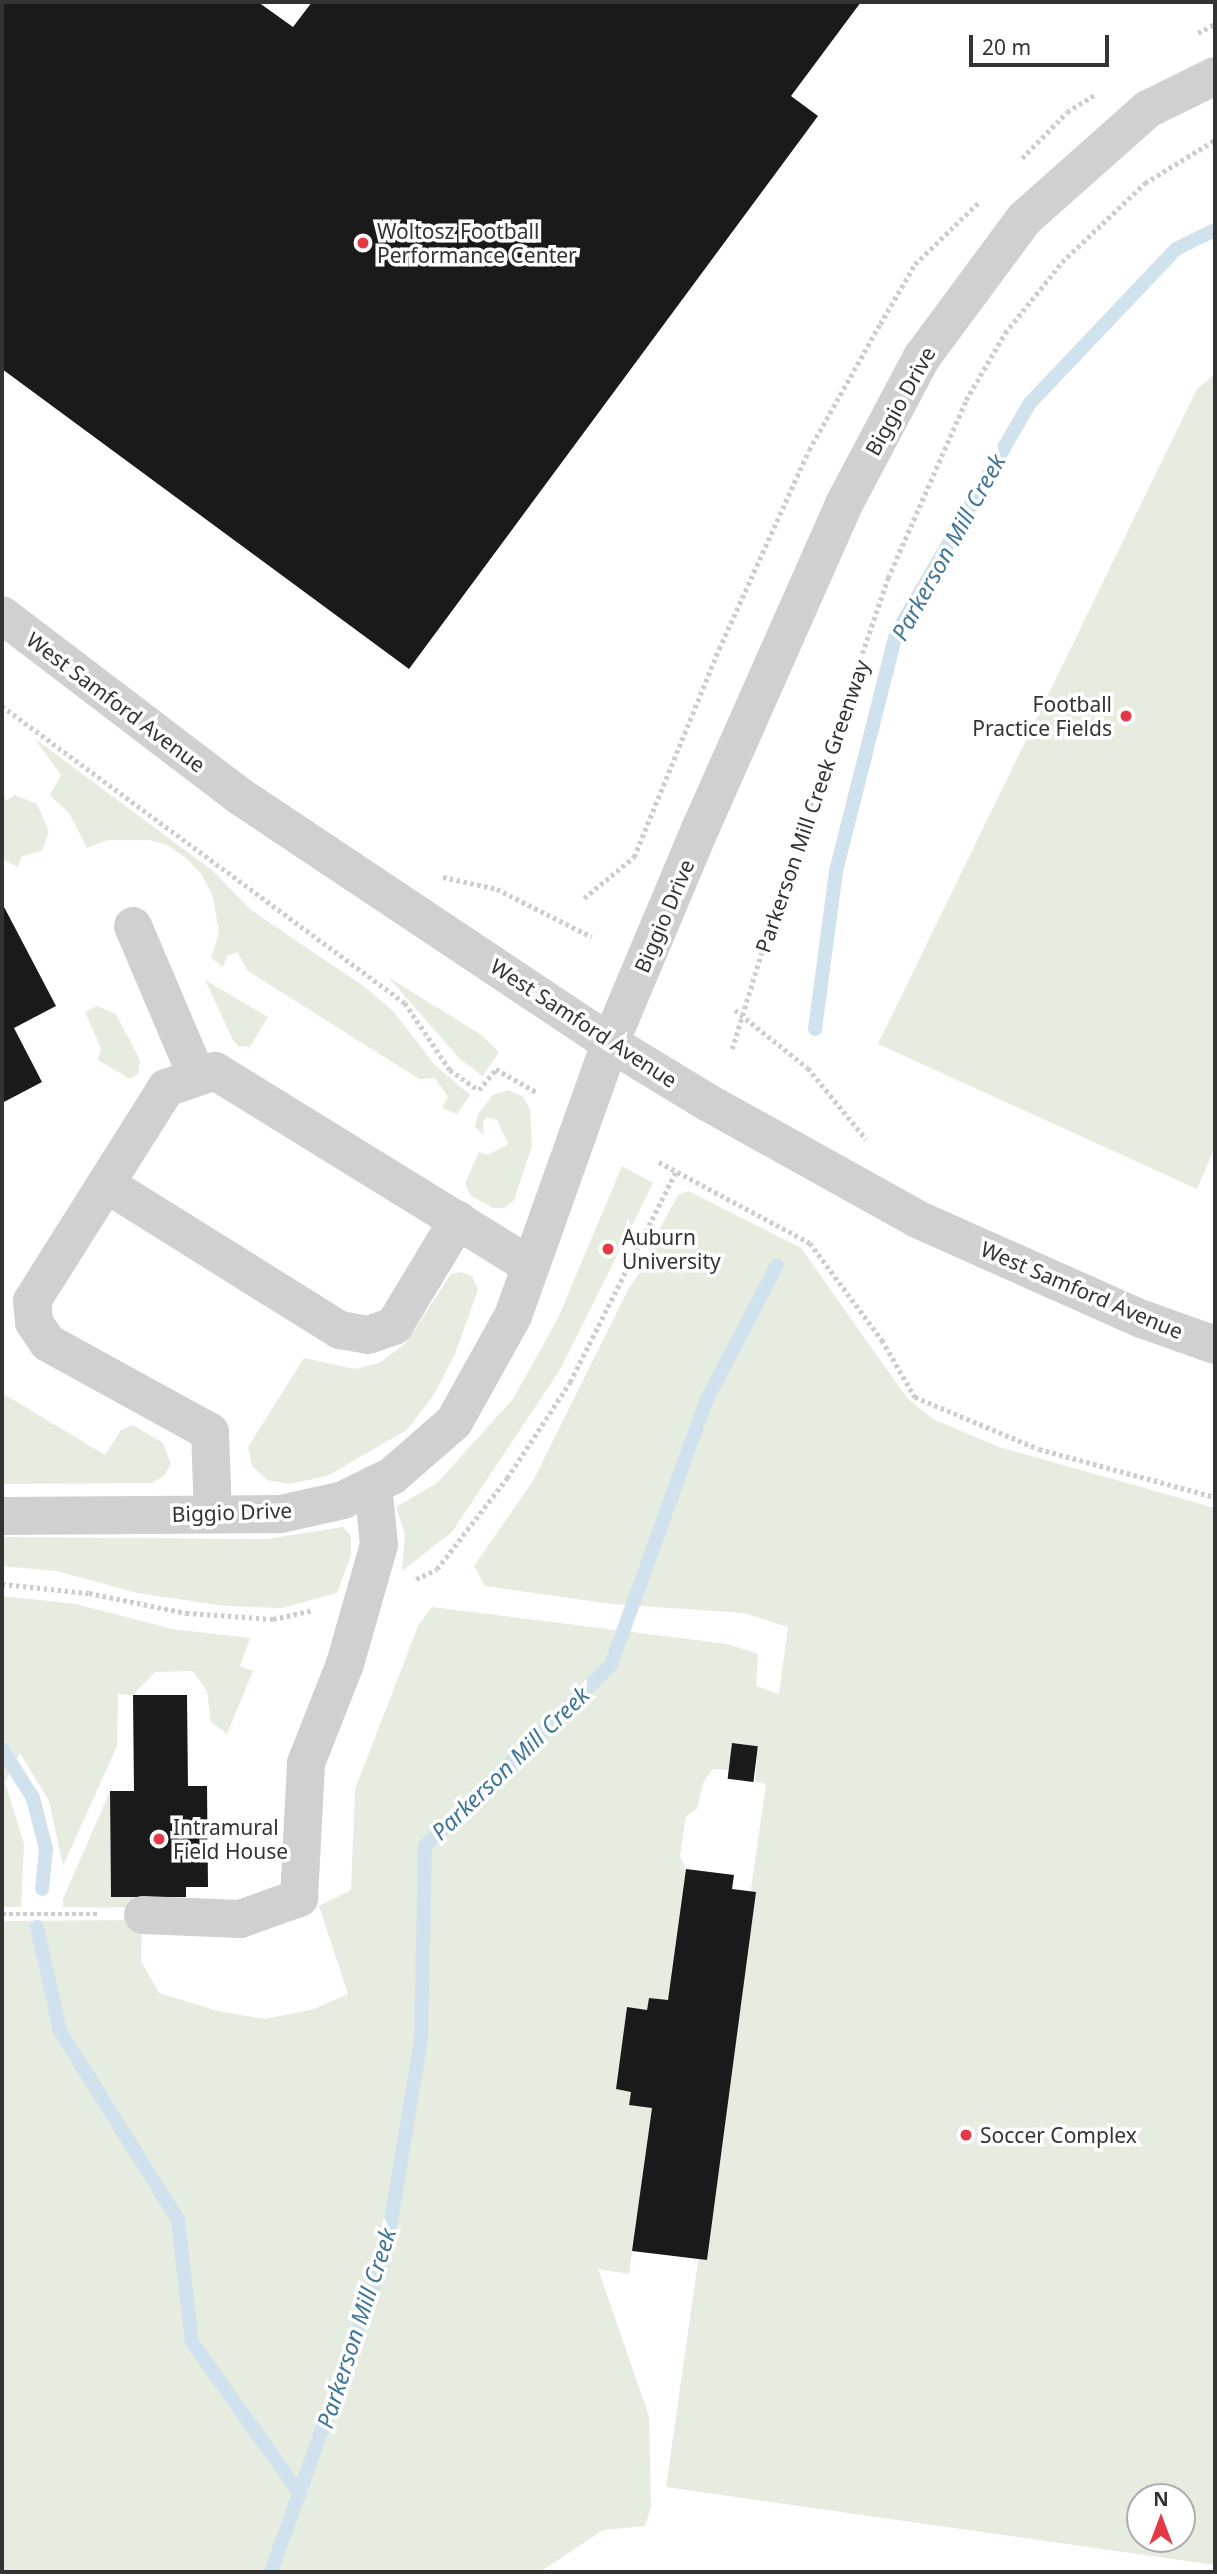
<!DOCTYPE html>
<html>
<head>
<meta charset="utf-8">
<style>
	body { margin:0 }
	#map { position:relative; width:1217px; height:2574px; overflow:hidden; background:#fff; font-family:"Noto Sans",sans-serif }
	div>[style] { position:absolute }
	.green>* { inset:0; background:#e6ecdf }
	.stream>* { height:14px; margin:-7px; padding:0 7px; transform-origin:7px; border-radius:7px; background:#cfe2ee }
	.building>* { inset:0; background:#1a1a1a; transform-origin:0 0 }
	.path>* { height:4.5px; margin-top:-2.25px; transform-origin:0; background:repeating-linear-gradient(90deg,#cdcdcd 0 3.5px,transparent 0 7px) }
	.minor>* { height:38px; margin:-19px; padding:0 19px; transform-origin:19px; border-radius:19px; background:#d0d0d0 }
	.dots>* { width:19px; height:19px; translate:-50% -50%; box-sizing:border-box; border:4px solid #fff; border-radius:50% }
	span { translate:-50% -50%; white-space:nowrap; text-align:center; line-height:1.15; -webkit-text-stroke:7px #fff; paint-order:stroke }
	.poi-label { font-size:21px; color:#333 }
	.left { translate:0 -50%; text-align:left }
	.right { translate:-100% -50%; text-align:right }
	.street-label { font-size:21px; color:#333 }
	.water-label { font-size:23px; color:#3f7597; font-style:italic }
	.frame { position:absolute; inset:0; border:4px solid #333; pointer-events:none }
	.north { position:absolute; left:1126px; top:2483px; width:70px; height:70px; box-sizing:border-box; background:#fff; border:2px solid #adadad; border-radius:50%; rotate:0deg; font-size:19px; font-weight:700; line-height:28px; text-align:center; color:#333 }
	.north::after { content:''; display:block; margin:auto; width:24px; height:32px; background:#e63946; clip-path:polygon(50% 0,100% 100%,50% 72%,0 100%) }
	.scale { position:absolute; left:969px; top:35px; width:140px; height:32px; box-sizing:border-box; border:4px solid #333; border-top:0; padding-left:9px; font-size:21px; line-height:24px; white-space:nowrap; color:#333; -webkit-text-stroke:5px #fff; paint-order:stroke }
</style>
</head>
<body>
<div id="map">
	<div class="green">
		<div style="clip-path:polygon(1215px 374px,1215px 1147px,1197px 1189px,878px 1044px,1197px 389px)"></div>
		<div style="clip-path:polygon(34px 738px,213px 871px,251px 910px,365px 987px,394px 1012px,434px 1064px,470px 1095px,457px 1114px,442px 1108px,448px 1097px,435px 1078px,419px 1079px,248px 971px,237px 952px,227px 956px,223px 967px,211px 958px,219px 932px,213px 897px,202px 875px,186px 858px,167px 845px,149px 840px,108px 840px,87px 848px,69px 813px,50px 795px,61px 775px)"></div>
		<div style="clip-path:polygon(2px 787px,6px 801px,15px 795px,37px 804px,49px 832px,42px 851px,22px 856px,18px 867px,2px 859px)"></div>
		<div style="clip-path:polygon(388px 977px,480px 1034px,499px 1052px,483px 1076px,461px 1060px)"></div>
		<div style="clip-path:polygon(205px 980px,268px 1017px,250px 1047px,238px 1046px,233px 1040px)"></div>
		<div style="clip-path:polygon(97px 1006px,116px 1014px,140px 1060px,138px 1074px,130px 1079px,98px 1060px,101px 1048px,85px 1012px)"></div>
		<div style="clip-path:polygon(508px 1090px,522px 1096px,530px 1109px,532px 1146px,514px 1200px,504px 1208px,493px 1208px,470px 1195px,465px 1183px,479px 1152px,488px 1155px,508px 1144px,497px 1120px,487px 1117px,483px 1121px,484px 1135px,475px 1127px,478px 1114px,493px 1095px)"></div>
		<div style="clip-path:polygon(622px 1166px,653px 1183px,561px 1368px,452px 1532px,402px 1571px,405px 1535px,396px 1507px,437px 1483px,513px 1399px,558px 1318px)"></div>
		<div style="clip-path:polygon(evenodd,688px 1191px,801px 1248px,907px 1398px,933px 1419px,999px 1447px,1215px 1508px,1215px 2565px,666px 2487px,766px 1784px,755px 1781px,758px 1746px,732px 1743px,729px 1770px,713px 1769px,703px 1783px,697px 1809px,686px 1816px,680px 1856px,686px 1869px,668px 2000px,649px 1998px,647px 2010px,627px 2007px,616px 2089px,631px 2092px,629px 2105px,652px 2108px,629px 2274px,598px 2269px,649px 2416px,651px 2507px,645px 2526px,603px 2530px,540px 2572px,2px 2572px,2px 1921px,142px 1920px,141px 1961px,159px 1993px,218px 2011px,265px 2019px,314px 2009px,348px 1994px,319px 1906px,351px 1890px,355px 1789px,419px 1624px,432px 1607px,728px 1644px,758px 1654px,756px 1686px,779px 1694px,788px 1627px,744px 1613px,612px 1604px,485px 1586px,474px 1566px,533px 1481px,628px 1290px,653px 1251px,648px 1250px,678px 1195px,688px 1191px,1140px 2497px,1182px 2497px,1182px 2539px,1140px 2539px,1140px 2497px)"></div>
		<div style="clip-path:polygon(461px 1272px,472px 1276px,478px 1290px,455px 1354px,435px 1393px,407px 1430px,327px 1476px,289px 1484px,267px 1480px,252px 1466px,248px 1447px,304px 1358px,355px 1369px,379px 1363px,405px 1344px,451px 1274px)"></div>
		<div style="clip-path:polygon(2px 1393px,105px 1455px,121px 1430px,133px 1425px,163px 1443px,171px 1464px,164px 1476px,152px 1483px,2px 1484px)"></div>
		<div style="clip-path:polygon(343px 1527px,351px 1536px,351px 1556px,337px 1593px,282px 1608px,225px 1606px,137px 1593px,57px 1571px,2px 1566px,2px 1537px,267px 1539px)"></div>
		<div style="clip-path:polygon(2px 1596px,76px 1604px,172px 1629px,250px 1638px,240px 1666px,253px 1671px,227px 1734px,211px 1722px,207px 1691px,193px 1671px,155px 1672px,133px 1695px,118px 1694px,117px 1746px,63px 1866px,49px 1801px,20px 1753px,5px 1782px,24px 1844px,21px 1907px,2px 1907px)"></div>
		<div style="clip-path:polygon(110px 1791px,111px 1896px,141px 1897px,141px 1908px,63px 1907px,63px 1899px)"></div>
	</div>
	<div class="stream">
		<div style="left:815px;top:1029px;width:159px;rotate:-82.4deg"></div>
		<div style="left:836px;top:871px;width:244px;rotate:-75.8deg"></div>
		<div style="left:896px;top:634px;width:267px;rotate:-59.9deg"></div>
		<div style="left:1030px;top:403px;width:212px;rotate:-46.5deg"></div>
		<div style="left:1176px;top:249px;width:43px;rotate:-26deg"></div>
		<div style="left:2px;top:1749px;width:58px;rotate:57.7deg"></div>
		<div style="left:33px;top:1798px;width:53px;rotate:75.7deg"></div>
		<div style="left:46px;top:1849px;width:40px;rotate:95.7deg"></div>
		<div style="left:37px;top:1927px;width:107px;rotate:77.5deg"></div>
		<div style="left:60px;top:2031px;width:223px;rotate:58deg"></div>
		<div style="left:178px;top:2220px;width:123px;rotate:83.5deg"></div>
		<div style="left:192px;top:2342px;width:186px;rotate:54.6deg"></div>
		<div style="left:271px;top:2572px;width:341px;rotate:-70.3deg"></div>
		<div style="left:386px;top:2251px;width:215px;rotate:-80.6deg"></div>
		<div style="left:421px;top:2039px;width:193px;rotate:-88.8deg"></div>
		<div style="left:425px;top:1846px;width:260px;rotate:-44.2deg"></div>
		<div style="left:611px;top:1665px;width:281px;rotate:-70.2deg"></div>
		<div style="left:706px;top:1401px;width:153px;rotate:-62.4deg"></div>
	</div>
	<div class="building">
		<div style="clip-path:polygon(2px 2px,258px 2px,293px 27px,312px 2px,861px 2px,791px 96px,818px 116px,409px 669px,2px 369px)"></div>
		<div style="clip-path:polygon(2px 903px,56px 1006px,14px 1028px,42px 1082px,2px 1103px)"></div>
		<div style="clip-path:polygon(133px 1695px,187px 1695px,188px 1786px,207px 1786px,208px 1887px,186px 1887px,186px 1897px,111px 1897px,110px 1791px,134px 1791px)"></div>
		<div style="left:732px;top:1743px;width:26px;height:36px;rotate:7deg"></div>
		<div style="clip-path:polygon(686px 1869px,734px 1875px,732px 1889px,756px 1892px,707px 2260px,632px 2251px,652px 2108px,629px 2105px,631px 2092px,616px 2089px,627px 2007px,647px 2010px,649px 1998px,668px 2000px)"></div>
	</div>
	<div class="path">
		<div style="left:1198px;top:33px;width:19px;rotate:-28deg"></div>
		<div style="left:1022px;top:158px;width:64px;rotate:-45.6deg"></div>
		<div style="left:1067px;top:112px;width:32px;rotate:-32deg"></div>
		<div style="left:2px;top:706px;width:501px;rotate:36.39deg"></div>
		<div style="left:405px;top:1003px;width:81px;rotate:56.1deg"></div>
		<div style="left:450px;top:1070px;width:35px;rotate:35deg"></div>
		<div style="left:479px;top:1090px;width:27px;rotate:-51deg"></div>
		<div style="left:496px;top:1069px;width:48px;rotate:29.7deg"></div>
		<div style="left:443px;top:877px;width:55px;rotate:12.5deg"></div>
		<div style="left:497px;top:889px;width:106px;rotate:26.8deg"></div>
		<div style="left:584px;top:898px;width:65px;rotate:-39.4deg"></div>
		<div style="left:634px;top:857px;width:225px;rotate:-67.8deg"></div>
		<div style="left:719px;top:649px;width:218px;rotate:-65.7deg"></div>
		<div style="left:809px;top:450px;width:145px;rotate:-60.6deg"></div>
		<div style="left:880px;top:324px;width:69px;rotate:-59.7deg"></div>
		<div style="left:915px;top:264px;width:89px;rotate:-44.1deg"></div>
		<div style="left:735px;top:1010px;width:93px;rotate:38.5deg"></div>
		<div style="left:808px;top:1068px;width:92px;rotate:50.8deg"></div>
		<div style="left:732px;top:1049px;width:151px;rotate:-73deg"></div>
		<div style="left:776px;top:905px;width:346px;rotate:-71.1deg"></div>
		<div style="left:888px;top:578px;width:194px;rotate:-66.3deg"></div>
		<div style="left:966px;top:400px;width:78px;rotate:-59.8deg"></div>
		<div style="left:1005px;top:333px;width:91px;rotate:-51.2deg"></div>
		<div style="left:1062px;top:262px;width:115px;rotate:-43.6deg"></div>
		<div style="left:1145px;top:183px;width:82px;rotate:-31.6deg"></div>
		<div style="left:659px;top:1162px;width:171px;rotate:28.2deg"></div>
		<div style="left:810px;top:1243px;width:121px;rotate:53.4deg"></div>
		<div style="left:882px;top:1340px;width:66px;rotate:59.9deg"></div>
		<div style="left:915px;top:1397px;width:134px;rotate:22.8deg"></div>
		<div style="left:1039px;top:1449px;width:182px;rotate:15.3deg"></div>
		<div style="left:416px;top:1579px;width:23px;rotate:-25deg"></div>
		<div style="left:437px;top:1569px;width:115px;rotate:-52.4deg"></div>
		<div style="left:507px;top:1478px;width:115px;rotate:-56.7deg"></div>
		<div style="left:570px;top:1382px;width:236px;rotate:-63.3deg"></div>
		<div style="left:2px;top:1584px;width:87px;rotate:5.9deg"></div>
		<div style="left:89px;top:1593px;width:99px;rotate:11.7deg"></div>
		<div style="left:186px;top:1613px;width:87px;rotate:3.9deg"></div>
		<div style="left:273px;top:1619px;width:42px;rotate:-12.4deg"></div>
		<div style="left:2px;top:1914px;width:98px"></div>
	</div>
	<div class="minor">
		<div style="left:2px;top:615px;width:297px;rotate:37.3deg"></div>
		<div style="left:238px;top:795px;width:447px;rotate:33.7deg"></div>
		<div style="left:610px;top:1043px;width:114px;rotate:31.3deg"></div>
		<div style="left:707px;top:1102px;width:240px;rotate:29.1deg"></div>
		<div style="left:917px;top:1219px;width:246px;rotate:24deg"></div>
		<div style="left:1142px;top:1319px;width:77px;rotate:19.6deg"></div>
		<div style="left:133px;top:926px;width:164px;rotate:67deg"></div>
		<div style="left:106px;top:1184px;width:276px;rotate:32deg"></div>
		<div style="left:340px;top:1330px;width:28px;rotate:10deg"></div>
		<div style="left:368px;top:1335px;width:28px;rotate:-19deg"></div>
		<div style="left:394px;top:1326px;width:124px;rotate:-58.9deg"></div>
		<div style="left:213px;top:1514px;width:82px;rotate:-92.1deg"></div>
		<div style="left:210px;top:1432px;width:185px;rotate:-151.2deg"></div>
		<div style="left:48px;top:1343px;width:25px;rotate:-124deg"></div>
		<div style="left:34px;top:1322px;width:21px;rotate:-95deg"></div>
		<div style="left:32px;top:1301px;width:252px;rotate:-57.8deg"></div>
		<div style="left:166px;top:1088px;width:52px;rotate:-19.1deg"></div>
		<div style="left:215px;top:1071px;width:371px;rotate:31.7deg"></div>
		<div style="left:2px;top:1516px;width:279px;rotate:-0.4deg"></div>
		<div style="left:281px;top:1514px;width:64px;rotate:-12.7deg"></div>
		<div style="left:343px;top:1500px;width:55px;rotate:-26.1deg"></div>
		<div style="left:392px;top:1476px;width:82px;rotate:-41.1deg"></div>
		<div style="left:454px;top:1422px;width:121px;rotate:-60.9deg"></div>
		<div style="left:513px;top:1316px;width:290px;rotate:-70.4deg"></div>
		<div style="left:610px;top:1043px;width:234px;rotate:-67.2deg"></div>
		<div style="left:701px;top:827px;width:351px;rotate:-66.1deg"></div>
		<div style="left:843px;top:506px;width:169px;rotate:-62.1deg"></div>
		<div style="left:922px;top:357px;width:172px;rotate:-53.5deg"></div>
		<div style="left:1024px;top:219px;width:166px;rotate:-41.6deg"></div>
		<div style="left:1148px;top:109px;width:75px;rotate:-26.2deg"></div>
		<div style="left:143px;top:1915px;width:97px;rotate:2.4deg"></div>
		<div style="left:240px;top:1919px;width:63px;rotate:-19.6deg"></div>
		<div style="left:299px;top:1898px;width:135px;rotate:-87deg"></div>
		<div style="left:306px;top:1763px;width:106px;rotate:-68.5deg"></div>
		<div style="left:345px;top:1664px;width:124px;rotate:-74.1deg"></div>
		<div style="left:379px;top:1545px;width:60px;rotate:-95.7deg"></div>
	</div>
	<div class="dots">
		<div style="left:363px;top:243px;background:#e63946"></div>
		<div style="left:1126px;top:716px;background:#e63946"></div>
		<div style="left:608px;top:1249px;background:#e63946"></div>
		<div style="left:159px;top:1839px;background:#e63946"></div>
		<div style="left:966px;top:2135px;background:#e63946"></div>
	</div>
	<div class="poi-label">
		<span class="left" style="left:377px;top:243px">Woltosz Football<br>Performance Center</span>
		<span class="right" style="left:1112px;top:716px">Football<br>Practice Fields</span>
		<span class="left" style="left:622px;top:1249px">Auburn<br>University</span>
		<span class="left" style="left:173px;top:1839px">Intramural<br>Field House</span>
		<span class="left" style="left:980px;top:2135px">Soccer Complex</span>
	</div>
	<div class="street-label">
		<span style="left:900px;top:401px;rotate:-61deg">Biggio Drive</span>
		<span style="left:116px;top:702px;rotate:37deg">West Samford Avenue</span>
		<span style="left:812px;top:806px;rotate:-71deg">Parkerson Mill Creek Greenway</span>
		<span style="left:664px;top:916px;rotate:-67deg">Biggio Drive</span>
		<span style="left:584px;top:1023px;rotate:33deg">West Samford Avenue</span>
		<span style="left:1082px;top:1290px;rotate:23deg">West Samford Avenue</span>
		<span style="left:232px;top:1512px;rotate:-2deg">Biggio Drive</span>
	</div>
	<div class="water-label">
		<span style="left:948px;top:547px;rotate:-61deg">Parkerson Mill Creek</span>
		<span style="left:510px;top:1763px;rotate:-44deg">Parkerson Mill Creek</span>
		<span style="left:356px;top:2328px;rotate:-72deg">Parkerson Mill Creek</span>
	</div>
	<div class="frame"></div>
	<div class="north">N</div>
	<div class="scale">20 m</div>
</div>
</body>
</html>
